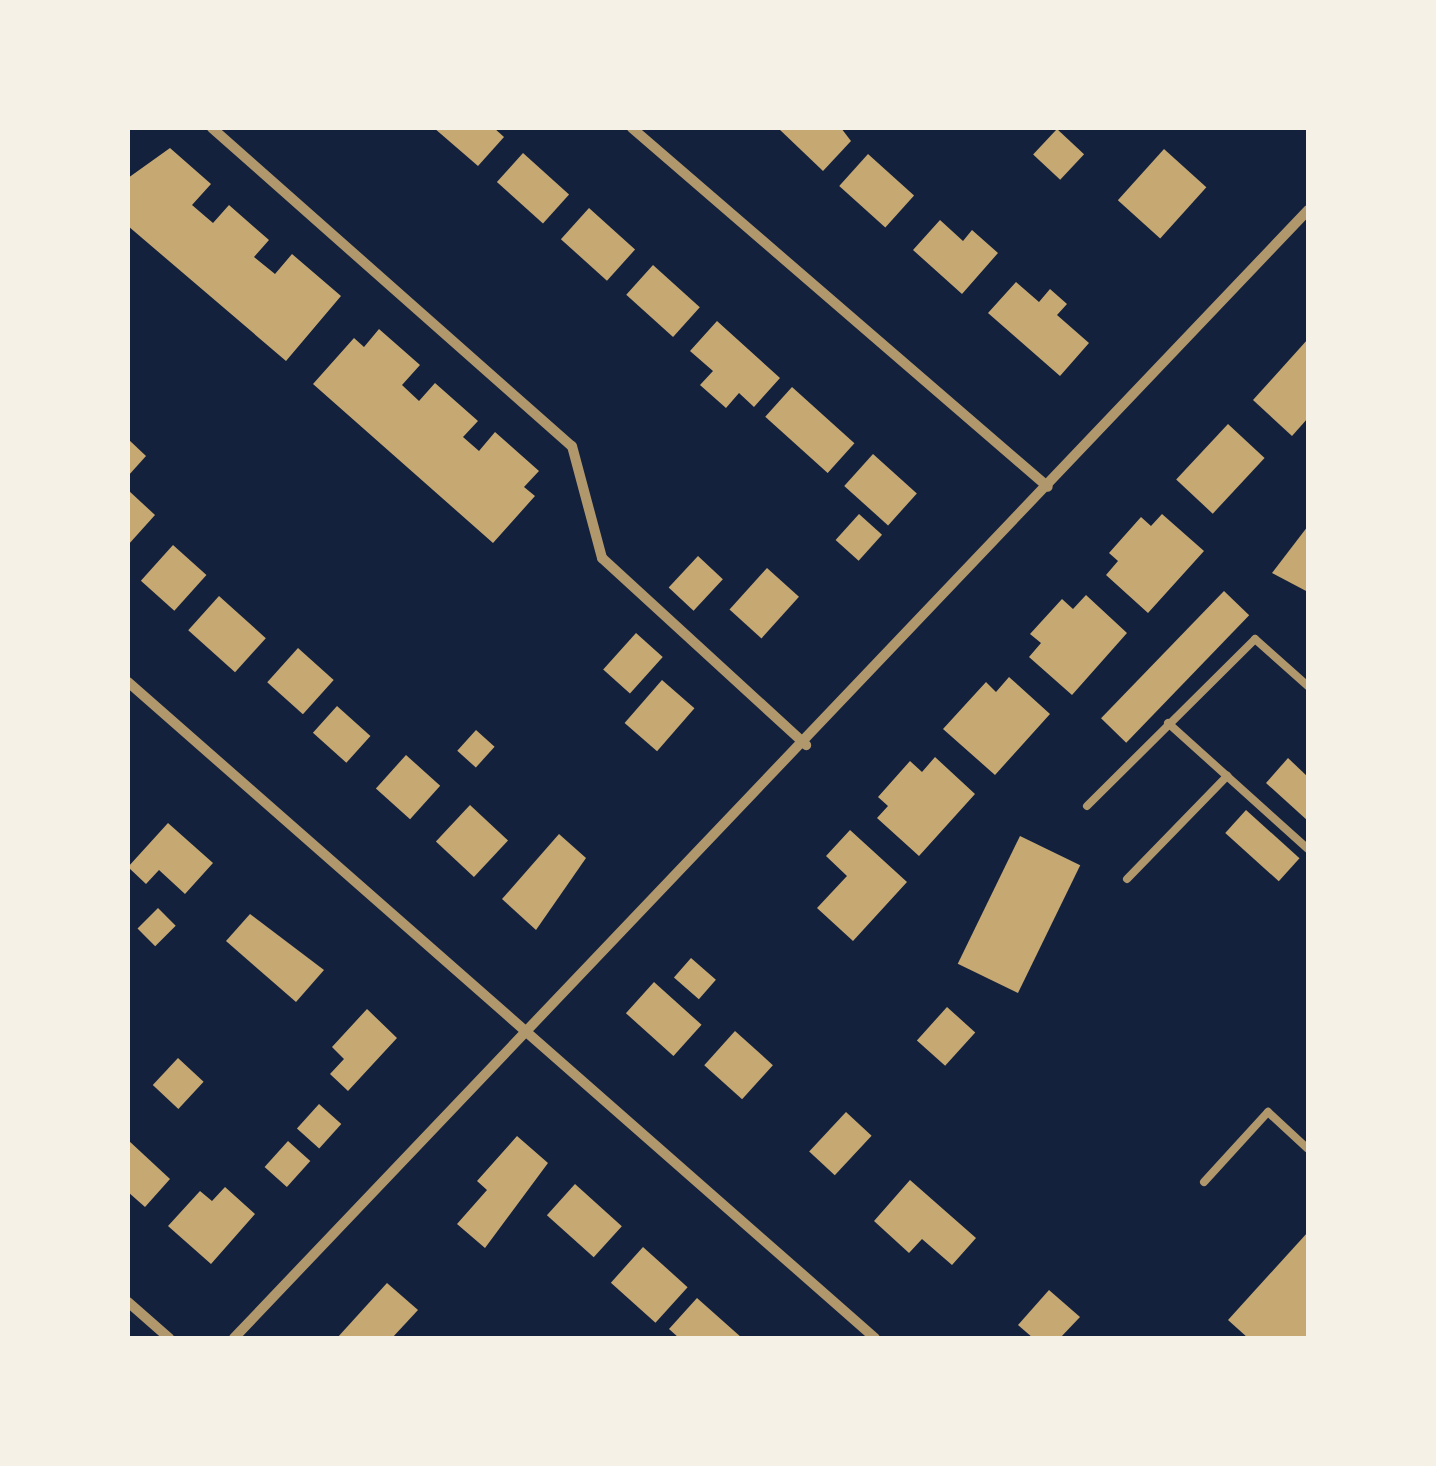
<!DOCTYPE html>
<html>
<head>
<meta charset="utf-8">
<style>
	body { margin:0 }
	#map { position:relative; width:1436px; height:1466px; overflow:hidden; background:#14213d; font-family:Overpass,sans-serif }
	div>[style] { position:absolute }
	.building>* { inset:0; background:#c6a872; transform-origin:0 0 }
	.service>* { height:8px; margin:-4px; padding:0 4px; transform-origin:4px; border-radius:4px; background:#b1986c }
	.minor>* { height:10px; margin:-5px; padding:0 5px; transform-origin:5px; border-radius:5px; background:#b1986c }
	span { translate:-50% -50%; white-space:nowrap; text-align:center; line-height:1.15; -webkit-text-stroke:9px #f6f1e7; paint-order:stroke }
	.frame { position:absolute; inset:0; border:130px solid #f6f1e7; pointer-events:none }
</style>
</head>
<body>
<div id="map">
	<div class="building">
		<div style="clip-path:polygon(434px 128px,494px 128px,504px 137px,478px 166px)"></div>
		<div style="clip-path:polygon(778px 128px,841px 128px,851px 141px,823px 171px)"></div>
		<div style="left:1057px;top:129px;width:37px;height:35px;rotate:43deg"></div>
		<div style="clip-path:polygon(170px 148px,211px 184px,192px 205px,213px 223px,229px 205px,269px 240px,254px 257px,275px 274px,292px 254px,341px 296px,286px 361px,128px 226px,128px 178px)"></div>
		<div style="left:1164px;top:149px;width:57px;height:69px;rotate:42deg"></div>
		<div style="left:523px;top:153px;width:62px;height:39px;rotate:42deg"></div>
		<div style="left:868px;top:154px;width:62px;height:43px;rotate:42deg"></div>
		<div style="left:589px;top:208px;width:62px;height:42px;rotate:42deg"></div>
		<div style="clip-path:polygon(940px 220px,963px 241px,972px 230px,998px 253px,962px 294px,913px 250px)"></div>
		<div style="left:653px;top:265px;width:63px;height:40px;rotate:42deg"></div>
		<div style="clip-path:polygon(1016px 282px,1039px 302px,1050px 289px,1067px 304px,1057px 315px,1089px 343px,1060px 376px,988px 313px)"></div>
		<div style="clip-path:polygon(717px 321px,780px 378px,754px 407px,739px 393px,726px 408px,700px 385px,713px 371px,690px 351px)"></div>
		<div style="clip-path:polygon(379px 329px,420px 365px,402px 385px,419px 401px,435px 383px,478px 421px,463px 437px,479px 451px,495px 432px,539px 471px,524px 487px,535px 496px,493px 543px,313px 384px,354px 338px,364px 347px)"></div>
		<div style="clip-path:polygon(1308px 339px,1308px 418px,1292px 436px,1253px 400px)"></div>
		<div style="left:792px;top:387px;width:84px;height:40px;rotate:42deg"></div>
		<div style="left:1228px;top:424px;width:50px;height:76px;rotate:43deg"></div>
		<div style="clip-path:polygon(128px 439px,146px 456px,128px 476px)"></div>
		<div style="left:873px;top:454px;width:59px;height:43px;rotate:42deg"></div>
		<div style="clip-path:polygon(128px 490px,155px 515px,128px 545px)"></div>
		<div style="left:859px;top:514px;width:31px;height:35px;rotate:42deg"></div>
		<div style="clip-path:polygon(1162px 514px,1204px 551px,1148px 613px,1106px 575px,1118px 561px,1109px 553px,1141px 517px,1151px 526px)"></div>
		<div style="clip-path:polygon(1308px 526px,1308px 592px,1272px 573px)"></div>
		<div style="left:173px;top:545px;width:45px;height:48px;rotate:42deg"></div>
		<div style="left:698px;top:556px;width:34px;height:43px;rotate:43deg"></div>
		<div style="left:767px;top:568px;width:43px;height:56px;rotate:42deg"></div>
		<div style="left:1224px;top:591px;width:35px;height:177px;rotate:44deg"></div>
		<div style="clip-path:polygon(1086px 595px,1127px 633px,1072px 695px,1029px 657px,1041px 643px,1030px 634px,1062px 599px,1073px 609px)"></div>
		<div style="left:219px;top:596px;width:63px;height:46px;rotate:42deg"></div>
		<div style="left:636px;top:633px;width:36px;height:49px;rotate:42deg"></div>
		<div style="left:298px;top:648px;width:48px;height:46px;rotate:42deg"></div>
		<div style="clip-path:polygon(1009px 677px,1050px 714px,995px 775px,943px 729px,986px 682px,996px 692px)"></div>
		<div style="left:662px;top:680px;width:43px;height:57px;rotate:41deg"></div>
		<div style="left:337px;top:706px;width:45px;height:36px;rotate:42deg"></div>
		<div style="left:476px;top:730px;width:25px;height:28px;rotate:42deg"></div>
		<div style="left:406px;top:755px;width:46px;height:45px;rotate:42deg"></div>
		<div style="clip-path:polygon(935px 757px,975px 794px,919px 856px,877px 818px,888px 806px,878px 797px,910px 761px,922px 772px)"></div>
		<div style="clip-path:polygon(1288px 758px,1308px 777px,1308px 821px,1266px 783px)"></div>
		<div style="left:470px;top:805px;width:52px;height:50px;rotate:43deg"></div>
		<div style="left:1246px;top:810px;width:72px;height:31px;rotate:42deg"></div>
		<div style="clip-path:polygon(168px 823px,213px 863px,185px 894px,159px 870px,146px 884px,128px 867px)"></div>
		<div style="clip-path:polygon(850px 830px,907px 882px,853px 941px,817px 908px,847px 876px,826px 856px)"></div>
		<div style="clip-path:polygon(559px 834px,586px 858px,536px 930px,502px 899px)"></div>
		<div style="left:1020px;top:836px;width:67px;height:142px;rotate:26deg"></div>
		<div style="left:158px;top:908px;width:25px;height:29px;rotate:45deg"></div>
		<div style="clip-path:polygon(250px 914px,324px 970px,296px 1002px,226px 941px)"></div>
		<div style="left:691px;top:958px;width:33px;height:26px;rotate:41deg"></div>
		<div style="left:654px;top:982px;width:64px;height:42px;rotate:42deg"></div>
		<div style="left:947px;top:1007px;width:38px;height:45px;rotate:42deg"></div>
		<div style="clip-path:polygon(367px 1009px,397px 1038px,348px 1091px,330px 1074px,344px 1059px,332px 1047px)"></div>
		<div style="left:735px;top:1031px;width:51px;height:46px;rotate:42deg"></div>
		<div style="left:178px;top:1058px;width:35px;height:37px;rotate:43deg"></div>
		<div style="left:319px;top:1104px;width:30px;height:33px;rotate:42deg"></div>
		<div style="left:846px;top:1112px;width:35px;height:54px;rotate:43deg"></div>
		<div style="clip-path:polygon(517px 1136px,548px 1163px,485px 1248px,457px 1224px,487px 1190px,477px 1181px)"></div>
		<div style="clip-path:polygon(128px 1140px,170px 1179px,145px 1207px,128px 1192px)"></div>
		<div style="left:288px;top:1141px;width:30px;height:35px;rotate:42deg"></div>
		<div style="clip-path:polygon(910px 1180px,976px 1238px,952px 1265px,922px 1239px,909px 1253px,874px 1221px)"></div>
		<div style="left:575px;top:1184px;width:63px;height:42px;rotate:42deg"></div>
		<div style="clip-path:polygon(225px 1187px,255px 1214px,211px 1264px,168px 1226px,200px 1191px,212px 1201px)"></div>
		<div style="clip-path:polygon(1308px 1232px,1308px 1337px,1248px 1338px,1228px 1320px)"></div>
		<div style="left:643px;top:1247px;width:60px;height:48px;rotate:42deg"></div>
		<div style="clip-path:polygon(387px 1283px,418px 1310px,392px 1338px,337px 1338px)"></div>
		<div style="clip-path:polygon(1049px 1290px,1080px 1317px,1060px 1338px,1033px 1338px,1018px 1325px)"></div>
		<div style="clip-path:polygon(697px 1298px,742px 1338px,679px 1338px,669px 1329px)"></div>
	</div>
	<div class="service">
		<div style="left:1168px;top:723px;width:188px;rotate:42deg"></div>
		<div style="left:1087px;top:806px;width:237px;rotate:-44.8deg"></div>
		<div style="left:1255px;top:639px;width:71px;rotate:41.6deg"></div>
		<div style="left:1127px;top:879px;width:144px;rotate:-45.8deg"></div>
		<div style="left:1204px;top:1182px;width:95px;rotate:-47.6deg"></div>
		<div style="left:1268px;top:1112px;width:54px;rotate:42.8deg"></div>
	</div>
	<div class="minor">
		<div style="left:212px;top:128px;width:480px;rotate:41.5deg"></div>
		<div style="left:572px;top:446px;width:116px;rotate:75deg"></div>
		<div style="left:602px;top:558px;width:277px;rotate:42.5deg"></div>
		<div style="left:632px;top:128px;width:549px;rotate:40.79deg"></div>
		<div style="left:128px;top:682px;width:994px;rotate:41.29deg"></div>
		<div style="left:128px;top:1302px;width:55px;rotate:41.3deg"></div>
		<div style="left:234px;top:1338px;width:1558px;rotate:-46.4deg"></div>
	</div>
	<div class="frame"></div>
</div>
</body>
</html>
